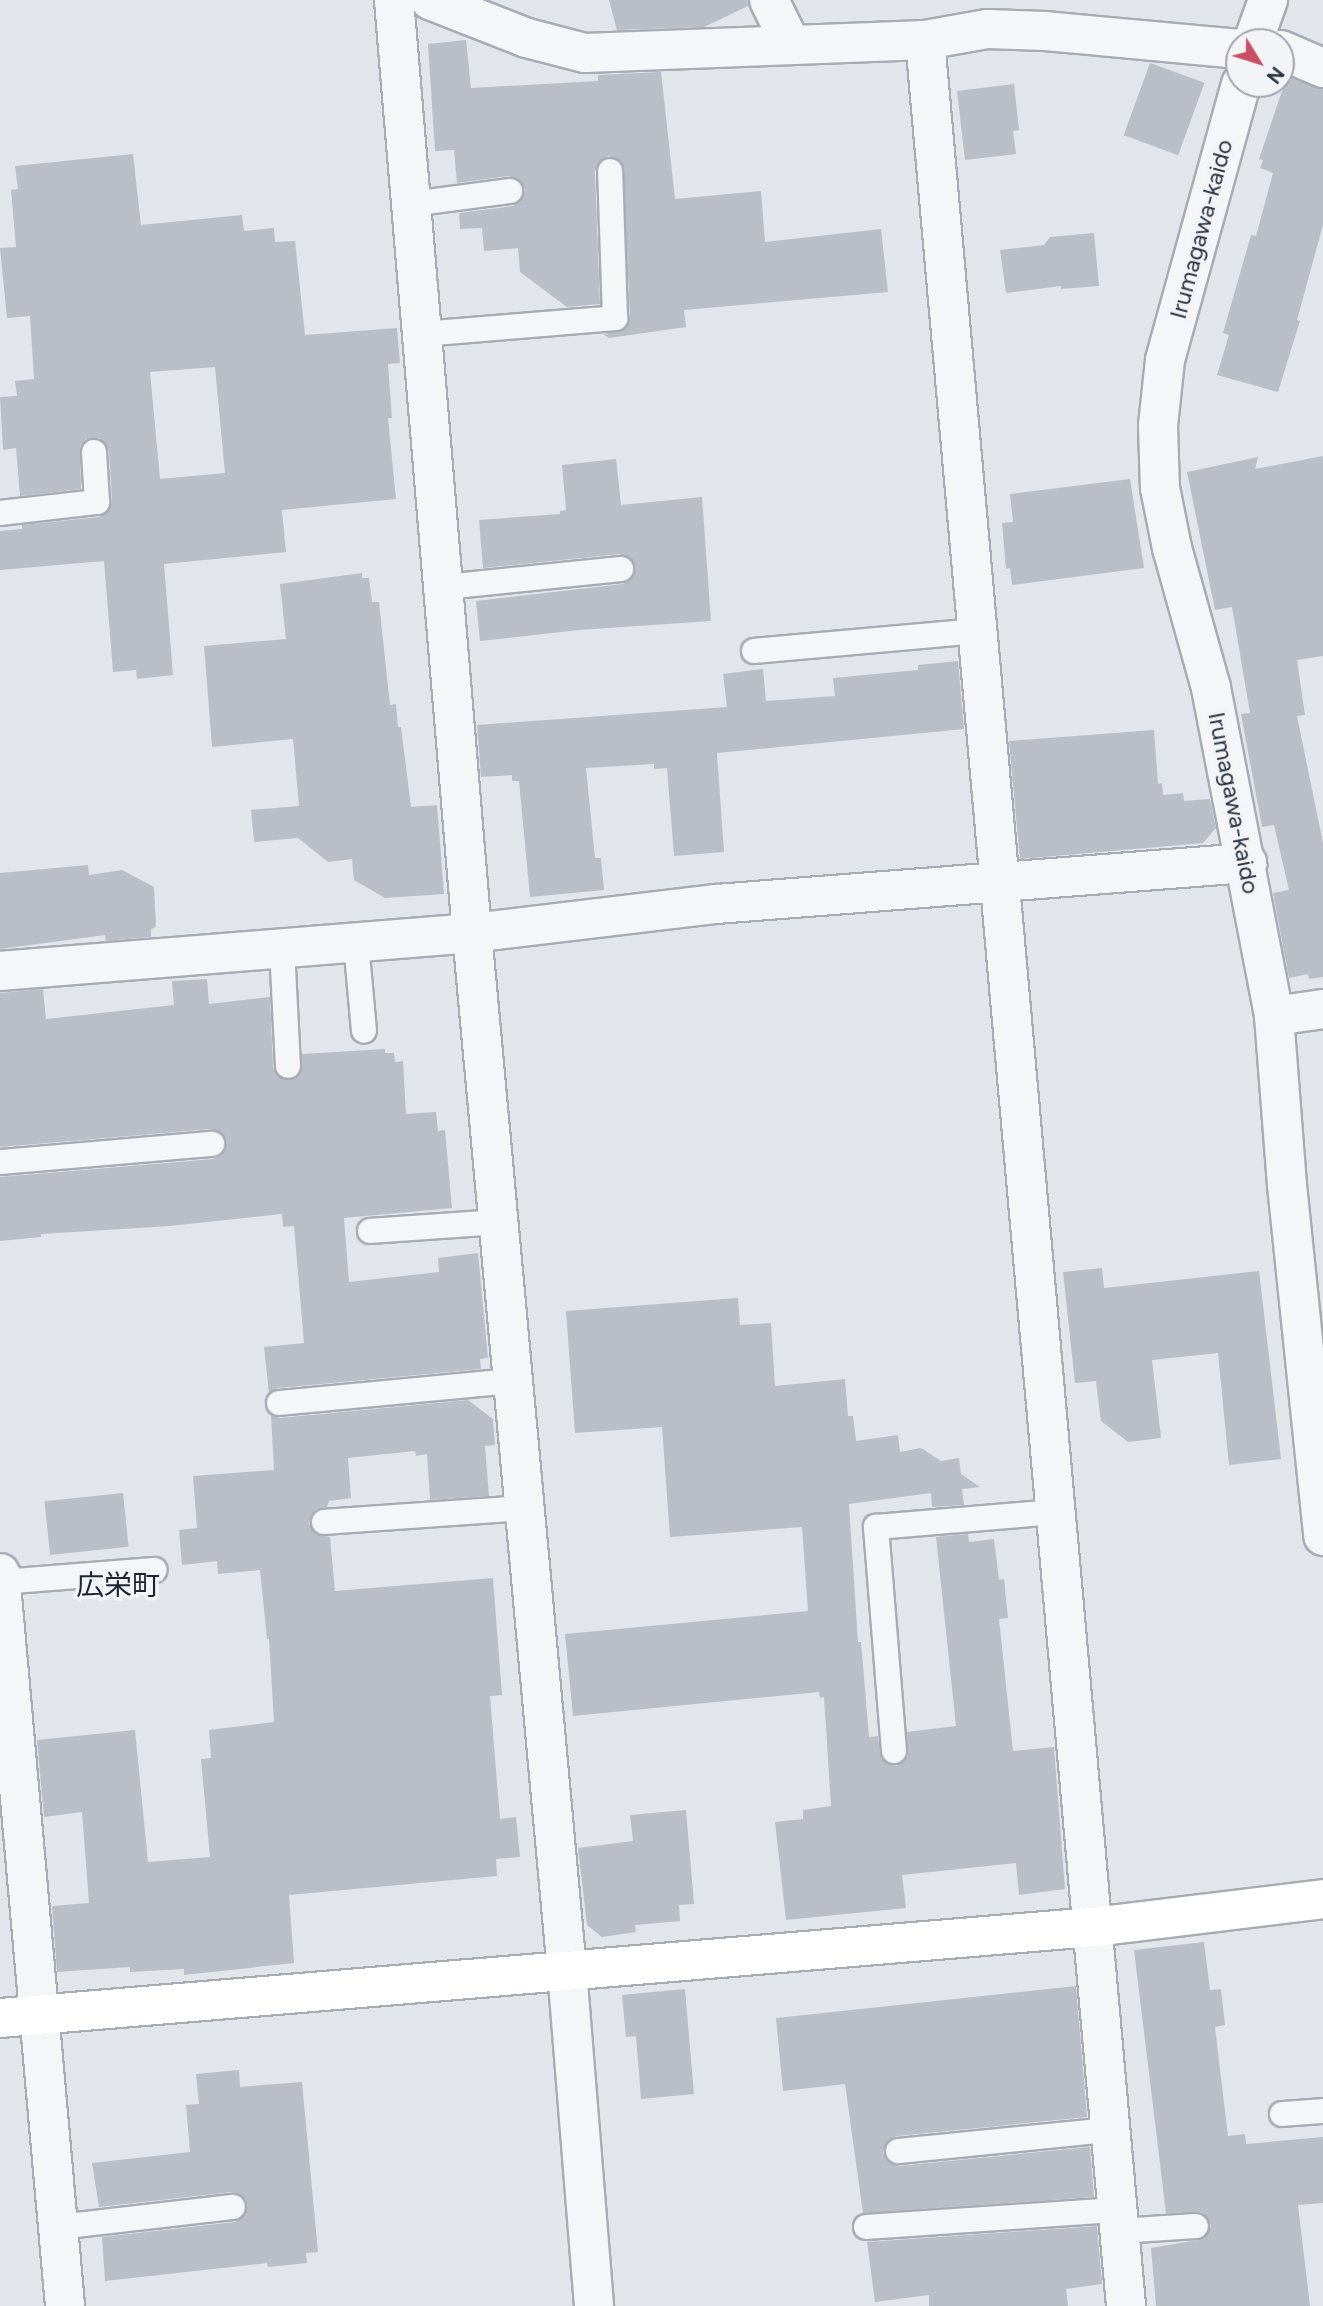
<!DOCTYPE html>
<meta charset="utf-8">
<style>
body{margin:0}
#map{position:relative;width:1323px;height:2306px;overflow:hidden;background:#e2e5ea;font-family:Figtree,"Noto Sans JP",sans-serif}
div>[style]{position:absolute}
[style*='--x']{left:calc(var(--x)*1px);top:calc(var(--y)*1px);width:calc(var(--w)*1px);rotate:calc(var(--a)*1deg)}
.building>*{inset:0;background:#babfc7;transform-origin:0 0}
.roads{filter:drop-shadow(2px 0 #a7acb4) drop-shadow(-2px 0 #a7acb4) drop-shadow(0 2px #a7acb4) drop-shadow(0 -2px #a7acb4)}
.lane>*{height:24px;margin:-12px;padding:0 12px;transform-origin:12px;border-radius:12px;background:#f5f6f8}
.street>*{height:38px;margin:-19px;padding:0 19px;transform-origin:19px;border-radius:19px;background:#f5f6f8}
.secondary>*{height:38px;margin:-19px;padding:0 19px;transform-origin:19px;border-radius:19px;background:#fff}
span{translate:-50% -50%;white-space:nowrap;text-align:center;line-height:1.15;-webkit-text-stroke:7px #f2f4f7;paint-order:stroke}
.street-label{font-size:24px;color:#2b3441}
.quarter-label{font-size:28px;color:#1d2532}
.north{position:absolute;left:1225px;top:28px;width:70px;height:70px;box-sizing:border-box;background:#f2f4f7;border:2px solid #a2a7ae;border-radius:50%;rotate:128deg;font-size:19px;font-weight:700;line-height:28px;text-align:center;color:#2b3441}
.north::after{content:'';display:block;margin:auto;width:24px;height:32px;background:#c94d63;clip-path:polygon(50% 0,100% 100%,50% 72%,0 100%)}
</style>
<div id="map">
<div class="building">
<i style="clip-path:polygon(609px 0,747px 0,748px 6px,704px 27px,617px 30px)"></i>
<i style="clip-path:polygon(466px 40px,471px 88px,598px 81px,598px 75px,661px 72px,675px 199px,761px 191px,765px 242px,881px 229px,888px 292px,684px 310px,686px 327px,609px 338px,603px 334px,623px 331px,630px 318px,623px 164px,609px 156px,602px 159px,595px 171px,600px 304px,567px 307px,520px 272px,518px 248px,484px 251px,482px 228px,460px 229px,459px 213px,513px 206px,520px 202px,525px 190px,521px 181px,509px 176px,457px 183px,454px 150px,435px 151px,428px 44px)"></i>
<i style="left:1150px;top:63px;width:58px;height:77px;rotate:20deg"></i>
<i style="clip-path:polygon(1287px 76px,1323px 89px,1323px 225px,1297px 320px,1300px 321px,1278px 392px,1217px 375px,1229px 335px,1223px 333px,1251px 235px,1256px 236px,1273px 173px,1260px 168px,1263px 160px,1259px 159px)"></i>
<i style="clip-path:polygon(1014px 84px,1019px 130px,1013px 131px,1016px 154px,965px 160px,957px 91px)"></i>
<i style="clip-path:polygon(evenodd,133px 154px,141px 225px,242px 215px,244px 231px,274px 228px,275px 242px,295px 241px,305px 335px,397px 328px,400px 363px,388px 364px,392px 418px,388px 418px,396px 499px,282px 510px,286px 552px,164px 564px,173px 675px,137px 679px,136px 670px,113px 672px,104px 561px,0 570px,0 531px,22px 529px,22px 525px,99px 517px,110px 509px,112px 501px,109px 451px,100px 438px,86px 439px,80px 446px,81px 489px,20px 496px,16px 448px,3px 450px,0 397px,17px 396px,15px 381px,34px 379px,30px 316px,7px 318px,0 248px,16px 247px,11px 190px,18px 189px,15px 166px,133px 154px,215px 367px,225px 473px,160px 479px,150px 372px,215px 367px)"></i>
<i style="clip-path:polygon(1094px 233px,1099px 286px,1061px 289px,1061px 286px,1006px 293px,1000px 250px,1044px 245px,1050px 237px)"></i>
<i style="clip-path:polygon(1323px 456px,1323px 656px,1297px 660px,1305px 715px,1297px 716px,1323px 843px,1323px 977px,1309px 979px,1308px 974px,1289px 978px,1273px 893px,1289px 890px,1274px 825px,1262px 827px,1241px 714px,1250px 713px,1232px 607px,1215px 610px,1187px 472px,1258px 457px,1255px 469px)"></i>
<i style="clip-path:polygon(616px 459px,621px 505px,702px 497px,711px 621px,579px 630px,480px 641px,476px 601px,623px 584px,634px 576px,633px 561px,620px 554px,483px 568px,479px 520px,560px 514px,560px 511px,566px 510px,562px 465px)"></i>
<i style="clip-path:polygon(1130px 479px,1144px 568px,1012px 585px,1010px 568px,1006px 569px,1002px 523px,1013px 522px,1010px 494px)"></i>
<i style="clip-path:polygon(362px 573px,362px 578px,369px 578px,372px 602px,379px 602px,390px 705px,396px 704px,398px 727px,401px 727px,411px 807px,437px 805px,444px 894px,385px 898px,354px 880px,352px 859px,328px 862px,298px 838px,254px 842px,251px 810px,299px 806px,293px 739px,212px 747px,204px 646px,286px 639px,280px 584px)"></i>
<i style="clip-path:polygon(958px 661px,964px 729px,717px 753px,724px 852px,674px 856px,667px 768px,654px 769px,654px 764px,586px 768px,595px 858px,601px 858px,604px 890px,530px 897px,519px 781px,512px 781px,512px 775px,481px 777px,477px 725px,727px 707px,723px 674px,763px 669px,766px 701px,835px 696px,833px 678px,918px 670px,918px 665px)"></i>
<i style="clip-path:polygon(1154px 730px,1158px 784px,1162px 783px,1163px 795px,1183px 793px,1184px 801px,1210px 799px,1216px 828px,1203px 843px,1020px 859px,1009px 741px)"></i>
<i style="clip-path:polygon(88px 865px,89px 875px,122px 870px,154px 887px,156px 927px,151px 929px,151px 937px,106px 941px,105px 935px,0 949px,0 873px)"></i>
<i style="clip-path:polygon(207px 979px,209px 1004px,270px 997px,273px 1067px,282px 1079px,295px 1079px,301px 1073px,302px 1054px,385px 1049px,385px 1053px,394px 1053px,395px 1062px,403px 1061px,406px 1114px,436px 1112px,438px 1131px,445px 1130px,452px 1208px,344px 1218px,349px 1282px,439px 1272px,438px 1258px,478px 1253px,488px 1358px,480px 1359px,481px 1369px,278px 1388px,269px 1393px,264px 1347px,304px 1343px,294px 1226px,283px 1227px,282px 1214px,170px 1226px,41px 1234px,41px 1237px,0 1241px,0 1177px,213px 1159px,221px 1156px,227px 1143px,224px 1135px,211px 1129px,0 1147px,0 993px,43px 989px,46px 1019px,174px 1005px,172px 981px)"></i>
<i style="clip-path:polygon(1102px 1268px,1104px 1288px,1259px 1271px,1281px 1459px,1229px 1465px,1218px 1353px,1152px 1360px,1161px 1438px,1128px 1442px,1101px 1421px,1096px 1381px,1075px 1383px,1063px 1272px)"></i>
<i style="clip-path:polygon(738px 1298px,740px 1325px,771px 1323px,775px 1386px,845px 1379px,848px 1416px,853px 1416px,856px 1441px,898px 1435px,900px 1452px,921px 1448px,941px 1461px,959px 1458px,961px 1474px,980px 1487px,962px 1489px,964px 1505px,932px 1507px,931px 1493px,849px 1504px,858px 1642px,861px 1642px,869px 1737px,878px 1736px,881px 1759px,896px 1766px,908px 1757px,907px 1732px,956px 1726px,936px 1537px,968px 1534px,969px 1542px,994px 1539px,999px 1580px,1004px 1579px,1008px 1618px,999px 1619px,1013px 1751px,1054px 1747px,1065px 1889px,1019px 1895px,1016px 1863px,902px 1875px,906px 1908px,786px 1920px,775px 1822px,803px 1819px,803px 1810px,831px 1806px,824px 1697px,820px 1698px,819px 1692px,573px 1716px,565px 1634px,808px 1611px,802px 1527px,670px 1537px,662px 1427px,575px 1433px,566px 1311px)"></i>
<i style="clip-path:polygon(468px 1400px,493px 1419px,495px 1445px,485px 1446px,489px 1496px,430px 1500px,427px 1454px,416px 1456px,415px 1451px,348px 1458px,351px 1498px,329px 1501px,327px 1507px,316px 1509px,311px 1515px,309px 1524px,317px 1535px,330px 1537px,335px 1591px,493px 1578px,502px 1695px,490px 1696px,500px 1819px,516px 1817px,520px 1857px,496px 1859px,497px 1876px,289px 1895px,294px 1963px,184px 1975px,184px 1969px,130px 1972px,130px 1967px,57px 1972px,52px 1906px,89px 1903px,82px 1812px,44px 1817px,37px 1740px,135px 1730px,148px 1862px,210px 1857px,201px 1759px,211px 1758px,209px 1730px,274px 1722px,269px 1639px,267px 1639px,260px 1570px,218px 1574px,217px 1561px,182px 1565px,179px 1530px,197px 1528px,193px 1476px,274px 1470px,271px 1415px,280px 1418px)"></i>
<i style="left:123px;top:1493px;width:54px;height:79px;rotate:84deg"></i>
<i style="clip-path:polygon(686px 1810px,694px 1904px,679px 1905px,680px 1921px,635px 1925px,636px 1932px,602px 1937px,587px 1925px,578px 1848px,633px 1841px,630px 1815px)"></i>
<i style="clip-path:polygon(1204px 1942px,1210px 1990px,1221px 1989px,1225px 2025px,1215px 2027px,1228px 2136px,1245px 2134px,1246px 2144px,1323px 2137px,1323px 2203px,1298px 2205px,1310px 2306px,1156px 2306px,1151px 2248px,1204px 2239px,1211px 2226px,1202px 2212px,1166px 2213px,1134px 1950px)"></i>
<i style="clip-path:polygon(1076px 1986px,1087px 2117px,897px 2136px,889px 2139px,883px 2152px,886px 2160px,899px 2166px,1090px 2147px,1094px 2197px,863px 2213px,845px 2084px,783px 2091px,776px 2018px)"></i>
<i style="clip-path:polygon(685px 1989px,694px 2094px,641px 2099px,636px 2036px,626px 2037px,622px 1995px)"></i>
<i style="clip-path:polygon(239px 2070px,240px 2087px,302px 2082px,318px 2252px,306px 2253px,307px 2263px,268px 2267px,267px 2263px,105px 2281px,102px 2237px,235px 2222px,246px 2214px,245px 2199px,232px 2192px,99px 2207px,92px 2163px,190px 2152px,186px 2105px,199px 2104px,196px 2074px)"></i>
<i style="clip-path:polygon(1097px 2226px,1102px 2284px,1066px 2289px,1068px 2306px,929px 2306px,929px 2295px,875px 2302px,867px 2242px)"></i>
</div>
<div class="roads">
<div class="lane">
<i style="--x:411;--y:204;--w:100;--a:-7.5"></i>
<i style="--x:422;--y:334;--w:194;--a:-4.7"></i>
<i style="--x:615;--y:318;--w:147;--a:-91.9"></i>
<i style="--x:0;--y:513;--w:98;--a:-6.5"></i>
<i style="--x:97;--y:502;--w:50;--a:-93.4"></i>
<i style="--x:444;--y:587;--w:178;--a:-5.8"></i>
<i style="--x:754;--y:651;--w:224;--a:-5.1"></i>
<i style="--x:356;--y:943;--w:88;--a:84.8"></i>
<i style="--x:282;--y:948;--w:118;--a:87.1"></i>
<i style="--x:0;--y:1162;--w:213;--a:-4.9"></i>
<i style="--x:370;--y:1231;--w:128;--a:-4"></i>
<i style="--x:279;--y:1403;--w:235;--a:-5.4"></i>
<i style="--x:324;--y:1522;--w:200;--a:-4"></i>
<i style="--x:1;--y:1582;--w:154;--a:-4.5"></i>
<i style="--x:894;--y:1751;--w:225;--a:-94.6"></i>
<i style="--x:876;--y:1527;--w:180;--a:-4.8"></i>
<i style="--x:1282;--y:2114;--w:41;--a:-4.2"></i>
<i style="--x:898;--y:2151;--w:213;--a:-5.7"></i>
<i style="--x:59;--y:2227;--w:175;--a:-6.6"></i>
<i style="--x:866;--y:2227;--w:252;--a:-3.9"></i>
<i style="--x:1119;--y:2231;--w:77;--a:-3.7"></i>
</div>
<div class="street">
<i style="--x:394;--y:0;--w:936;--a:85.22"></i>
<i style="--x:472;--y:933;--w:1041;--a:84.77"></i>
<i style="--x:567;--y:1970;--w:337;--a:85.4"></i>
<i style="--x:430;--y:0;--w:104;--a:21.4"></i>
<i style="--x:527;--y:38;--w:60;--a:14.5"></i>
<i style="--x:585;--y:53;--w:340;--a:-2.2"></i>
<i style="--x:925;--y:40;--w:63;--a:-10.1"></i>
<i style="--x:987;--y:29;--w:58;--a:2"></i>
<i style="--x:1045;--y:31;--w:195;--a:5.3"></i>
<i style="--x:769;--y:0;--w:50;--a:63.9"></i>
<i style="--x:925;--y:40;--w:2275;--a:84.93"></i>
<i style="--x:1253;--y:42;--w:45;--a:-70.3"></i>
<i style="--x:1281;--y:50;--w:46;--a:23.2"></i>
<i style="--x:1241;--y:84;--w:286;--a:105.4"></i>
<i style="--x:1165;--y:360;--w:66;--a:96.1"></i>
<i style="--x:1158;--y:426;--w:62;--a:88.2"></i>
<i style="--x:1160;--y:488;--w:61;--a:78.7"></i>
<i style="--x:1172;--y:548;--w:145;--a:74.4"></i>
<i style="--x:1211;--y:688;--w:334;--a:79.1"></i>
<i style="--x:1274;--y:1016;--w:169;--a:85.6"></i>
<i style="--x:1287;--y:1185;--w:353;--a:84.1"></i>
<i style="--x:0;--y:971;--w:474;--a:-4.6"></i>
<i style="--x:472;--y:933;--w:246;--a:-6.8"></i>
<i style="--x:716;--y:904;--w:533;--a:-4.42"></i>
<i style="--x:1274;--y:1016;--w:49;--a:-8.1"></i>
<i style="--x:0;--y:1573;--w:736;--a:84.93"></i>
</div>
<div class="secondary">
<i style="--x:0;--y:2018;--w:1097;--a:-4.76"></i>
<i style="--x:1093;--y:1927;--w:232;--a:-6.9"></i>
</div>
</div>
<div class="street-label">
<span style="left:1201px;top:229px;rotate:-75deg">Irumagawa-kaido</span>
<span style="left:1234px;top:803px;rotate:79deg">Irumagawa-kaido</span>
</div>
<div class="quarter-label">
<span style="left:118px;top:1585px">広栄町</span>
</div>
<div class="north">N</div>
</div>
